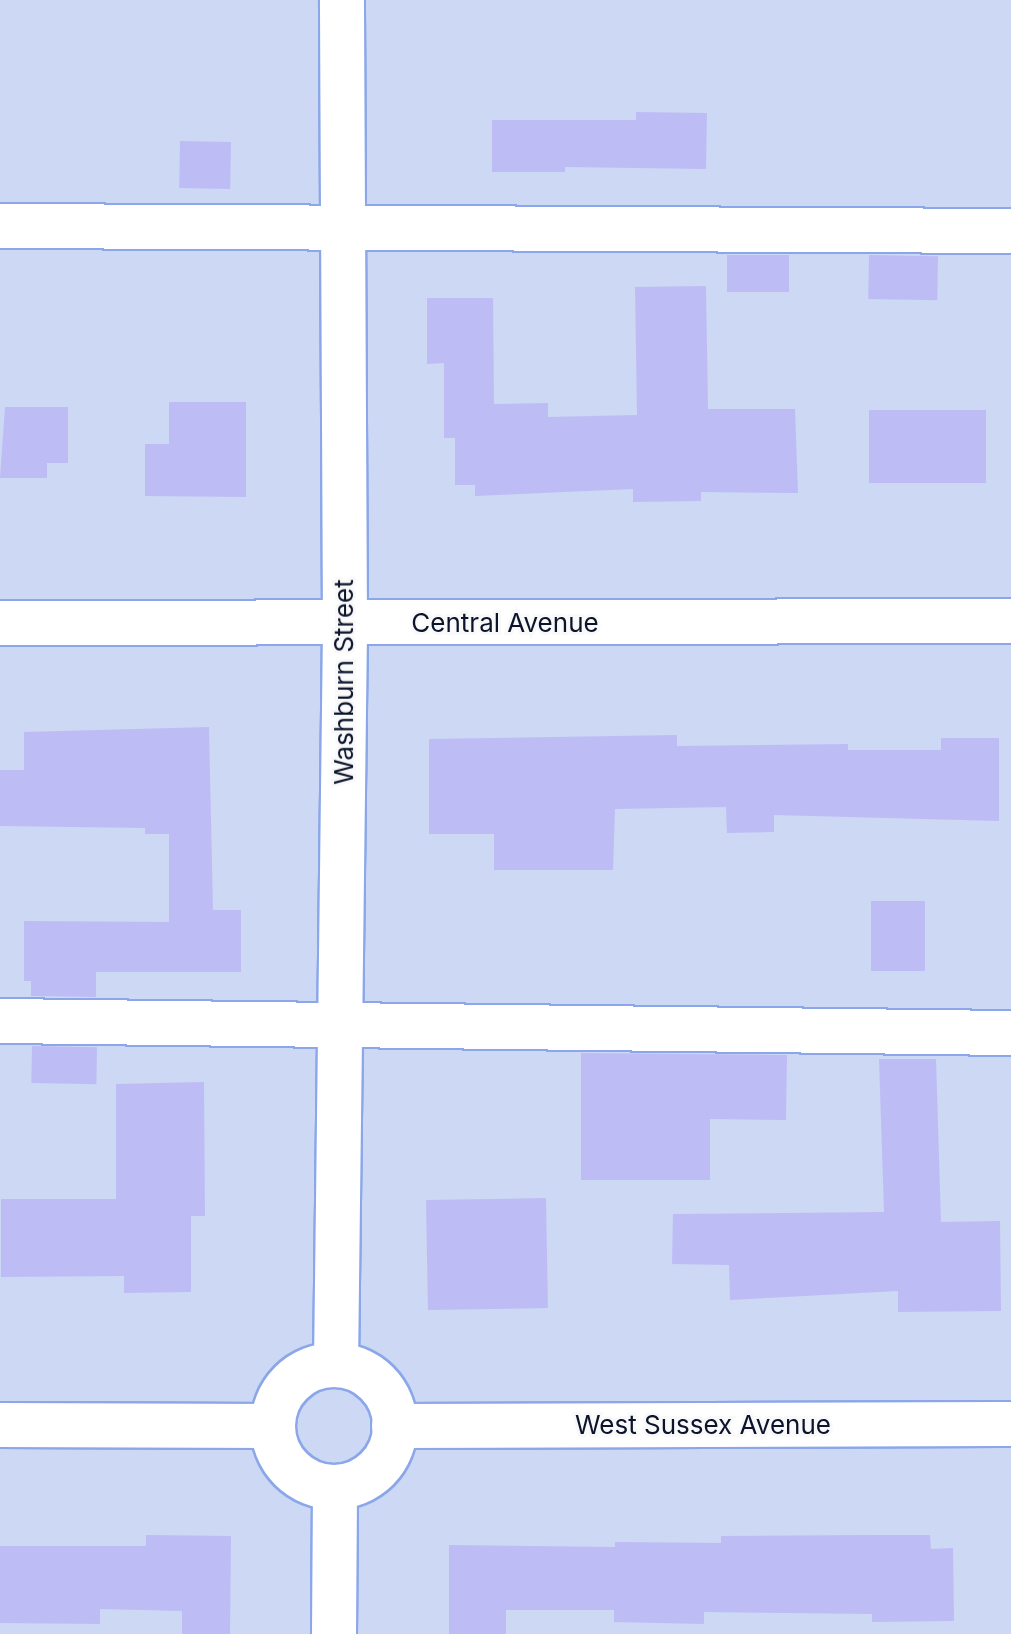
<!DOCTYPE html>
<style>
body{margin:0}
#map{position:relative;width:1011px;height:1634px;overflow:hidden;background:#ccd8f4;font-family:Inter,sans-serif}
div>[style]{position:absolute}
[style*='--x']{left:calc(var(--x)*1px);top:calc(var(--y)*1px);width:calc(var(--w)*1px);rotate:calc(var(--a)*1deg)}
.building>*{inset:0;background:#bebcf5;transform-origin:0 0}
.roads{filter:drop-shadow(2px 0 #8ba7e9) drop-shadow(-2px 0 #8ba7e9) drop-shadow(0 2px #8ba7e9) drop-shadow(0 -2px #8ba7e9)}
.minor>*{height:44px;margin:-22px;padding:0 22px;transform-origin:22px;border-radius:22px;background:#fff}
.minor>.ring{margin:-22px;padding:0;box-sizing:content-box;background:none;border:44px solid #fff;border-radius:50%}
span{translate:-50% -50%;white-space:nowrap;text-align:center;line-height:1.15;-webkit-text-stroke:6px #f9f9f9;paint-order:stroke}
.street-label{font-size:26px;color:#0b142c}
</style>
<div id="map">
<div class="building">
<i style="clip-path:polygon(636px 112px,707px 113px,706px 169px,565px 167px,565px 172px,492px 172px,492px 120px,636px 120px)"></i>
<i style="left:180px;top:141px;width:51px;height:47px;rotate:1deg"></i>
<i style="left:727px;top:255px;width:62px;height:37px"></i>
<i style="left:869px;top:255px;width:69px;height:44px;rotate:1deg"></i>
<i style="clip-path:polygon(706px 286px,708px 409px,795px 409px,798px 493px,701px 492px,701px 501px,633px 502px,633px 489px,475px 496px,475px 485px,455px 485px,455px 438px,444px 438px,444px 363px,427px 364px,427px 298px,493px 298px,494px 404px,548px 403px,548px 417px,637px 415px,635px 287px)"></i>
<i style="clip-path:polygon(169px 402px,246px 402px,246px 497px,145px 496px,145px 444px,169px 444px)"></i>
<i style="clip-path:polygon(5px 407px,68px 407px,68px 463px,47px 463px,47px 478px,0 478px)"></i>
<i style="left:986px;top:410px;width:73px;height:117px;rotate:90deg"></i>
<i style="clip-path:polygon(209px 727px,213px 910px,241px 910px,241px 972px,96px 972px,96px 997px,31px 996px,31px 981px,24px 981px,24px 921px,169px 922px,169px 834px,145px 834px,145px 828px,0 826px,0 770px,24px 770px,24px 732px)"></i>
<i style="clip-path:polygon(677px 735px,677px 746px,848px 744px,848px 750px,941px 750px,941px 738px,999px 738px,999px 821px,774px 815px,774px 832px,727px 833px,726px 807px,615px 809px,613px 870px,494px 870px,494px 834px,429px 834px,429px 739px)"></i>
<i style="left:925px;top:901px;width:70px;height:54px;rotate:90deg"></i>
<i style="left:32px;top:1046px;width:65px;height:37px;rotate:1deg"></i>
<i style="clip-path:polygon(581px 1053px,787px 1055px,786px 1120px,710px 1119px,710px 1180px,581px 1180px)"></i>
<i style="clip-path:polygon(879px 1059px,936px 1059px,941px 1222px,1000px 1221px,1001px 1311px,898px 1312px,898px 1291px,730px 1300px,729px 1265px,672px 1264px,673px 1214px,884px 1212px)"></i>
<i style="clip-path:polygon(204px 1082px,205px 1216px,191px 1216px,191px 1292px,124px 1293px,124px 1276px,1px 1277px,1px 1199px,116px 1199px,116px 1084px)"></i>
<i style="left:546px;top:1198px;width:110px;height:120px;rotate:89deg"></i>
<i style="clip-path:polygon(146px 1535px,231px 1536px,230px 1634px,182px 1634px,182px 1611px,100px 1609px,100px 1624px,0 1623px,0 1546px,146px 1546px)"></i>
<i style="clip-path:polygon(871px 1535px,930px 1535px,931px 1549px,953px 1548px,954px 1621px,872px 1622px,872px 1614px,704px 1612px,704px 1624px,614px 1622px,614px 1610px,506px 1610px,506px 1634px,449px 1634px,449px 1545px,615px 1547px,615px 1542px,721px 1543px,721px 1536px)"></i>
</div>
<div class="roads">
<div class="minor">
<i style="--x:0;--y:226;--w:1011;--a:0.28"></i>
<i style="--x:0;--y:623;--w:1011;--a:-0.11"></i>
<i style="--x:0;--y:1021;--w:1011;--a:0.68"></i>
<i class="ring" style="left:273px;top:1365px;width:78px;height:78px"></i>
<i style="--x:336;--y:1365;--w:741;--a:-89.3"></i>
<i style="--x:345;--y:624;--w:624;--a:-90.28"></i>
<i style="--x:0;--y:1425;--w:273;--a:0.2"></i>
<i style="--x:394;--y:1426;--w:617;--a:-0.19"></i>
<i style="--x:334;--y:1634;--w:147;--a:-89.6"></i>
</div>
</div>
<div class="street-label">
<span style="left:505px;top:623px">Central Avenue</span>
<span style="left:344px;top:682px;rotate:-90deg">Washburn Street</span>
<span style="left:703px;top:1425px">West Sussex Avenue</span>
</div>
</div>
